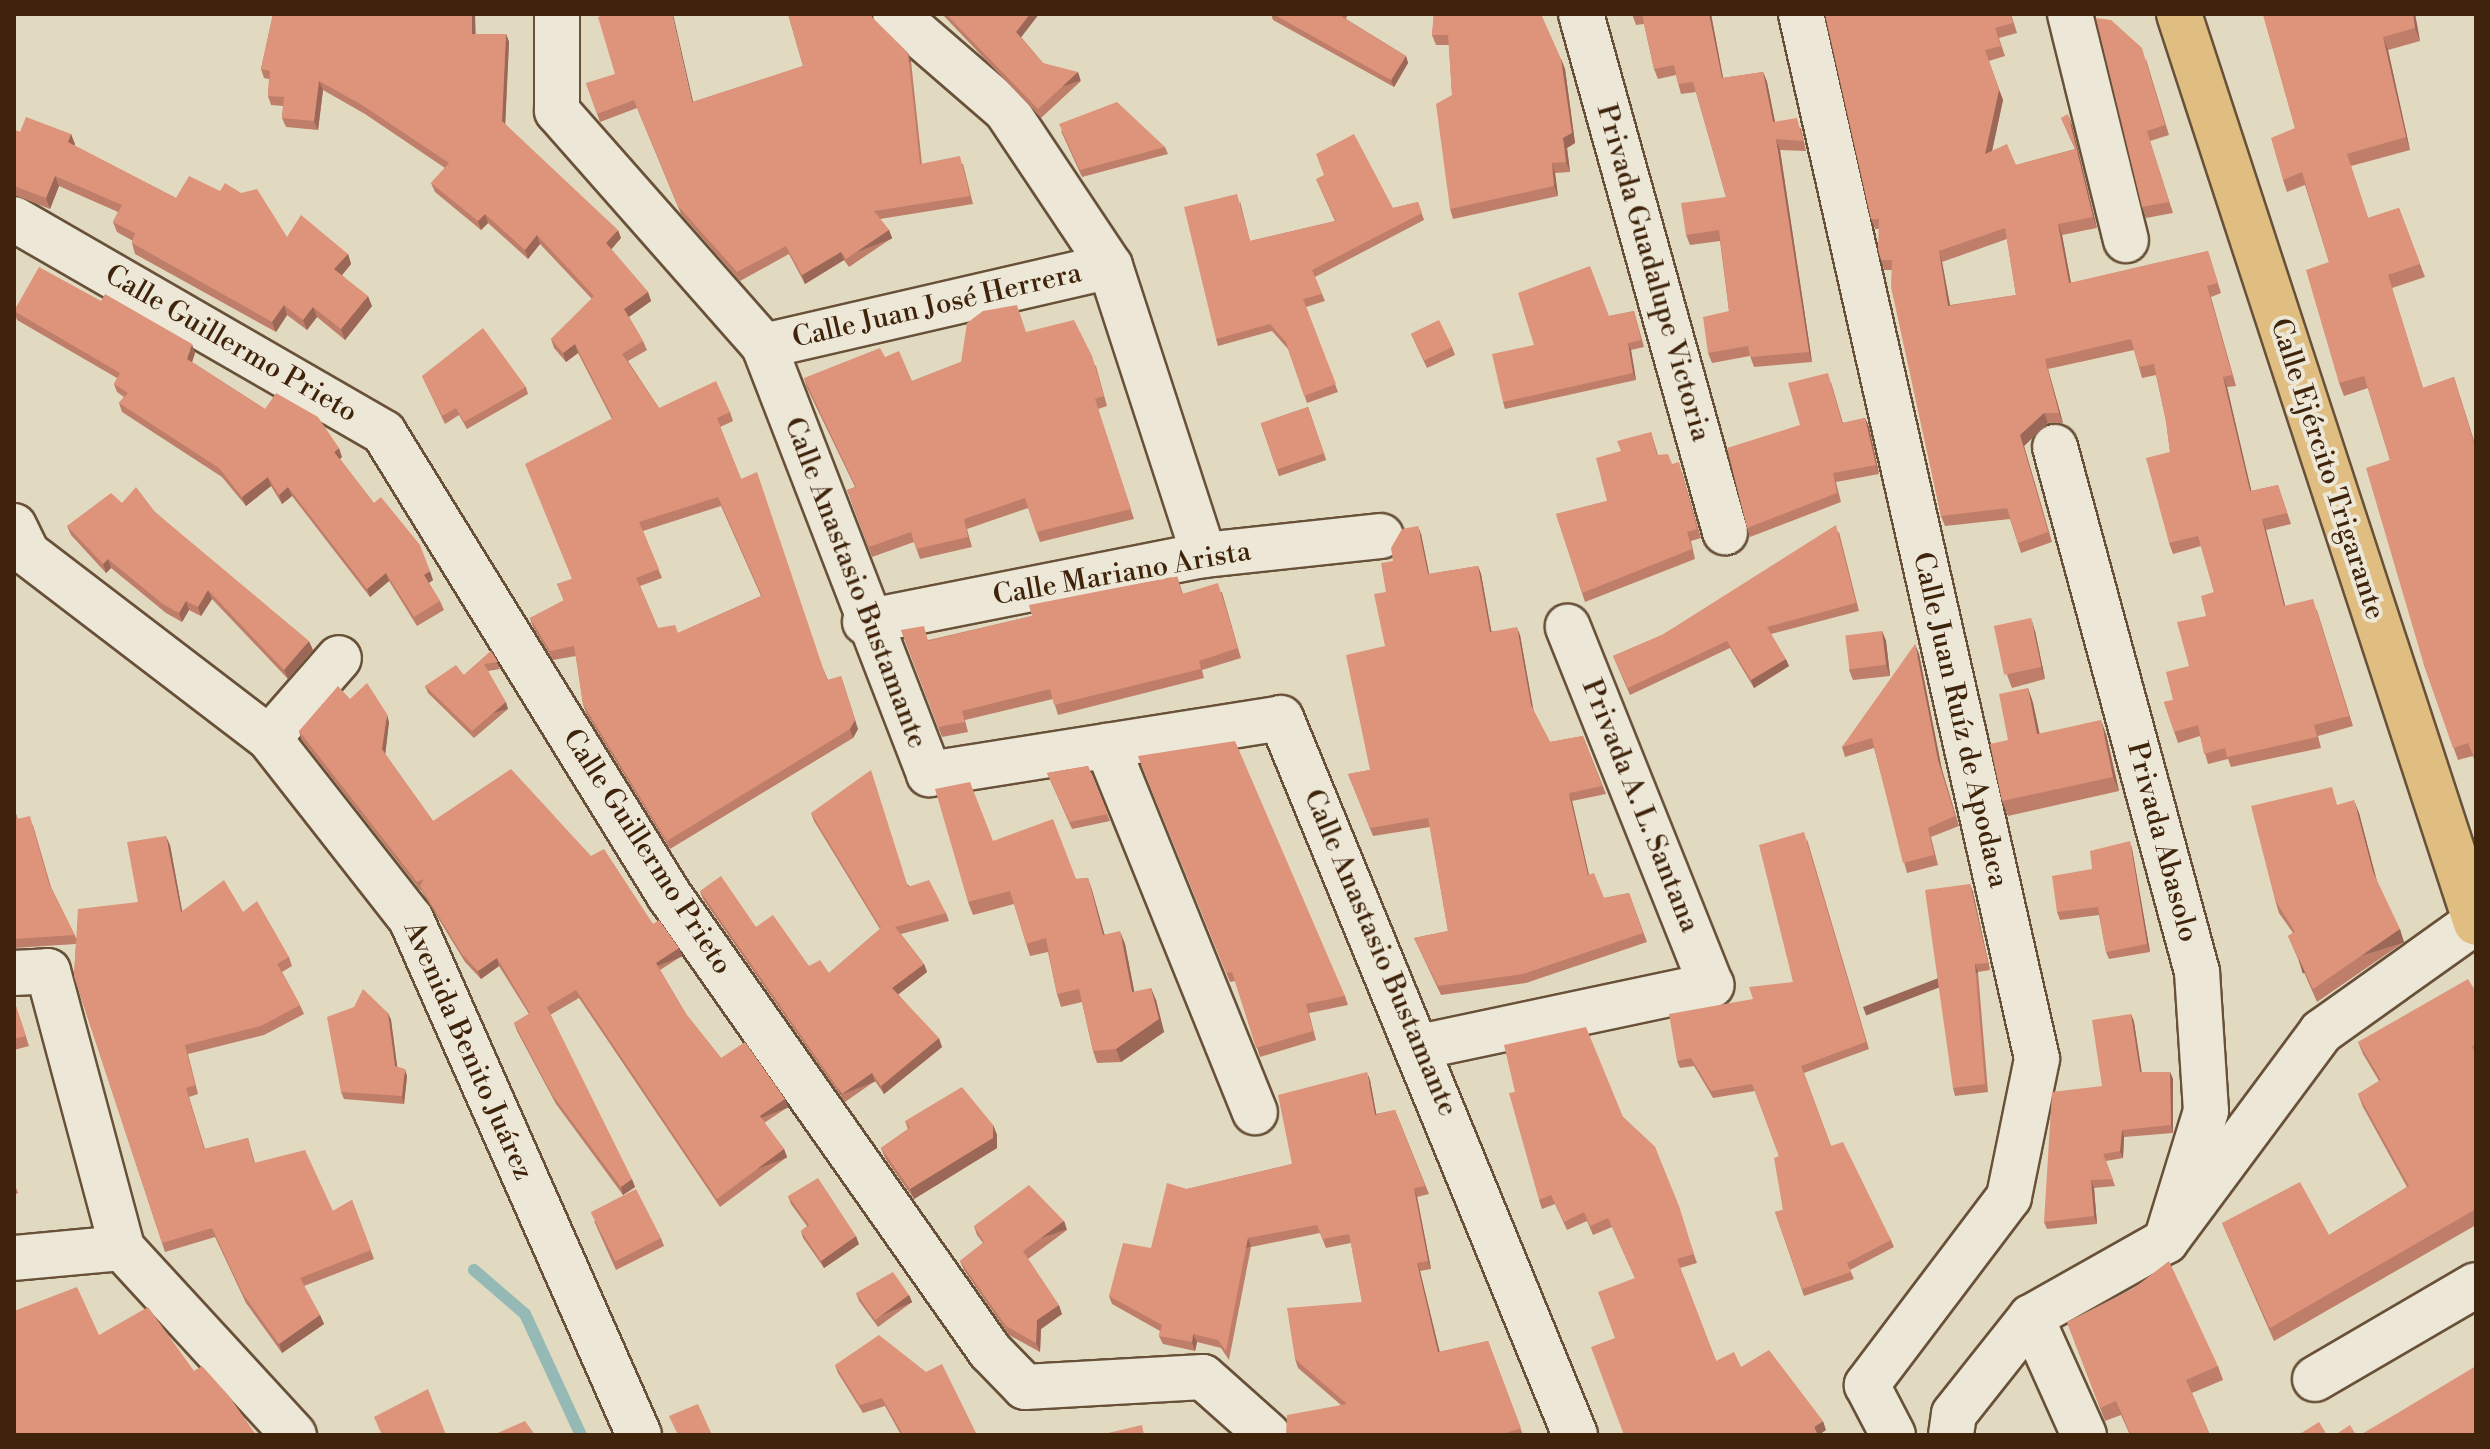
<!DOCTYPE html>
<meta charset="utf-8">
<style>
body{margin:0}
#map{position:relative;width:2490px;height:1449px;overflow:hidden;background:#e1dac0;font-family:"Libre Bodoni",serif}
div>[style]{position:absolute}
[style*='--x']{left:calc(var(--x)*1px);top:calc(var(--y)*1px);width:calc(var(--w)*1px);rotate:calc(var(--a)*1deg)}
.stream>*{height:12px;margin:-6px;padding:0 6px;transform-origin:6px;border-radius:6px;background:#95bab6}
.roads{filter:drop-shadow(2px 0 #685138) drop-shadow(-2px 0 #685138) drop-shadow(0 2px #685138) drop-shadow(0 -2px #685138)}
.minor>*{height:44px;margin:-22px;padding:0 22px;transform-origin:22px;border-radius:22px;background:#ece7d6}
.major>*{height:44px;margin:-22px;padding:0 22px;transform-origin:22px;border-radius:22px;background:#e0bd80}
.wall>*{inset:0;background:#bf7e6a;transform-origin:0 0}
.shaded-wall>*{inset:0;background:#9b6756;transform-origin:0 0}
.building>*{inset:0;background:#de937b;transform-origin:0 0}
span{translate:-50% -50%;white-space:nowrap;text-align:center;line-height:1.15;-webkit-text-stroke:8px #ece7d6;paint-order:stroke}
.street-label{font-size:28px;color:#3f230b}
.frame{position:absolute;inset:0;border:16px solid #3f230b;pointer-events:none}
</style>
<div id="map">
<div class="stream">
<i style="--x:474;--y:1270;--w:67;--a:40.8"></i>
<i style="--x:525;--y:1314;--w:133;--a:65.2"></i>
</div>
<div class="roads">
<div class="minor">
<i style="--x:557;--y:14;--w:97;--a:90"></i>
<i style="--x:557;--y:111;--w:313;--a:48.6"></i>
<i style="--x:764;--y:346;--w:459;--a:68.9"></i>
<i style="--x:929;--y:774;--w:356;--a:-9"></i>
<i style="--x:1281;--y:718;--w:775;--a:67.7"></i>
<i style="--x:895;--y:14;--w:147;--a:40.9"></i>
<i style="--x:1006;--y:110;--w:187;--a:56.3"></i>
<i style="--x:1110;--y:266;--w:304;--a:72"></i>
<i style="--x:1581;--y:14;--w:538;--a:74.46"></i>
<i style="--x:1801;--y:14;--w:1071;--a:77.27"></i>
<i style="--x:2037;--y:1059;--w:141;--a:101.5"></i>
<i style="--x:2009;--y:1197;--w:236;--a:127.1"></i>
<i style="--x:1867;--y:1385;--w:56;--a:62.5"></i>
<i style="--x:2070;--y:14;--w:233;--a:76.1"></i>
<i style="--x:14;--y:219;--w:427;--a:30"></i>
<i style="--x:384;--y:433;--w:543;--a:58.33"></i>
<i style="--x:669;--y:895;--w:558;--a:54.86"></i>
<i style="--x:990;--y:1351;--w:50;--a:45.8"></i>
<i style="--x:1025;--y:1387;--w:178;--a:-3.2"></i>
<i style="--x:1203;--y:1377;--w:87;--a:41.7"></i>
<i style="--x:764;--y:346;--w:355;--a:-13"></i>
<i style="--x:2055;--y:447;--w:544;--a:74.86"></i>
<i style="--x:2197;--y:972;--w:139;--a:86.3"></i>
<i style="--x:2206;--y:1111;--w:136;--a:107.1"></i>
<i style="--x:14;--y:526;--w:30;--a:64"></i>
<i style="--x:27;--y:553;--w:305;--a:37.4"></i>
<i style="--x:269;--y:738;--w:230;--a:51.9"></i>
<i style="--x:411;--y:919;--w:564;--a:66.16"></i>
<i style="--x:865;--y:622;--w:346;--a:-11.2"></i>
<i style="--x:1204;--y:555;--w:178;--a:-6.1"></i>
<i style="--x:269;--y:738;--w:106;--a:-48.8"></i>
<i style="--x:1107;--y:746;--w:395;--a:68"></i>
<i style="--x:14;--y:973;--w:34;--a:-3"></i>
<i style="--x:48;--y:971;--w:287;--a:75"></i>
<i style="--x:122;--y:1248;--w:254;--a:47.4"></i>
<i style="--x:1420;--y:1047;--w:298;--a:-12"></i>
<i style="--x:1711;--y:985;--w:386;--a:-111.8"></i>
<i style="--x:14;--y:1258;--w:108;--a:-5.3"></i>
<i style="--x:2031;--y:1317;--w:129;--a:65.8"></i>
<i style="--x:2315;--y:1379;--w:186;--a:-30.3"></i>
<i style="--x:1951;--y:1435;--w:21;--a:-82"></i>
<i style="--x:1954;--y:1414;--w:124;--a:-51.6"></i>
<i style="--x:2031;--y:1317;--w:155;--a:-29.4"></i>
<i style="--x:2166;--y:1241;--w:260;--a:-53.4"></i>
<i style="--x:2321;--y:1032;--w:189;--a:-35.5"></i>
</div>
<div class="major">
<i style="--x:2179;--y:14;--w:956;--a:71.91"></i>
</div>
</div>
<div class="wall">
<i style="clip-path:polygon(evenodd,270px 14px,475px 14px,475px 34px,506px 34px,509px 42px,505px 124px,621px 238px,611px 249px,648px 292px,651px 301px,629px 317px,643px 341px,647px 350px,628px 361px,659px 408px,730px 412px,733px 421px,720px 427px,741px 479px,828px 680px,858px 729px,853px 738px,670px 849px,586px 713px,583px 704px,576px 656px,553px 660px,533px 627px,530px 618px,564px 601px,557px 584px,572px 579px,612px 419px,578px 353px,566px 362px,554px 348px,551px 339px,592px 299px,540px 244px,528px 259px,488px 223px,481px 230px,435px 192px,431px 183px,445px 168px,365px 114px,323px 90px,318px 130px,286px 127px,282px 118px,283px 106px,271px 105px,268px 96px,269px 79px,264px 78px,261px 69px,273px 14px,270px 14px,721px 506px,761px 596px,678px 633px,658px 628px,640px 586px,662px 578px,643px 531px,721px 506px)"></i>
<i style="clip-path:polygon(788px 14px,873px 14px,872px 18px,908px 53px,911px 61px,922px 164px,963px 164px,973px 204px,880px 219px,889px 230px,892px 238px,849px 267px,844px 260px,805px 284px,789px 254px,740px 281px,681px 214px,637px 108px,600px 122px,586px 83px,693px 102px,803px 66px)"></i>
<i style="clip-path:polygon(942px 14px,1039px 14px,1021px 37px,1043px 63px,1081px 81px,1041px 118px)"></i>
<i style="clip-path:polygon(1271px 14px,1348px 14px,1346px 19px,1406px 56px,1408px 63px,1394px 87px,1273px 20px)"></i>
<i style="clip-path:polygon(1434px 14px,1561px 59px,1565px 69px,1575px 143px,1567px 148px,1570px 172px,1555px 173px,1558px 196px,1453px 219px,1450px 209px,1452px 95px,1449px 45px,1436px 45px,1432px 35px)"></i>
<i style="clip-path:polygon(1632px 14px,1711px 14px,1723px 78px,1763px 72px,1767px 82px,1775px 122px,1801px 128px,1806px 151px,1780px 150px,1812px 362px,1754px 367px,1750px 356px,1712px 363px,1708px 353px,1729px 311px,1720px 241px,1690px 245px,1686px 235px,1726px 197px,1696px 92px,1681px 94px,1676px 75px,1658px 79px,1654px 69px,1644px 24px,1636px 25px)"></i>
<i style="clip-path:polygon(evenodd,1825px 14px,2011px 14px,2017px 33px,1999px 38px,2005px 56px,1989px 61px,2003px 100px,1992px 151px,2016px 165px,2075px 149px,2061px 118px,2072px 125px,2097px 228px,2062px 235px,2071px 283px,2208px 251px,2221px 293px,2211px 297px,2236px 386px,2227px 387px,2251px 491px,2278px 485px,2291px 524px,2266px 530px,2285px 606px,2317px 610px,2353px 726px,2318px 736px,2321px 748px,2231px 767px,2228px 759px,2208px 764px,2200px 736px,2178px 743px,2164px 702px,2173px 700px,2189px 666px,2214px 592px,2201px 546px,2173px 554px,2169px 543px,2170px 452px,2166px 421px,2156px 375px,2142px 378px,2134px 350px,2048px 369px,2063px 423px,2048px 423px,2024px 446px,2052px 542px,2021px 553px,2010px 519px,1945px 526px,1941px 516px,1892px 270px,1884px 270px,1881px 260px,1879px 229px,1875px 229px,1871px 219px,1825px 14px,2007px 239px,2016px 295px,1950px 305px,1942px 262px,2007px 239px)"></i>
<i style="clip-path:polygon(2263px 14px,2415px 14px,2420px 41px,2388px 50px,2410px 150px,2351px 166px,2368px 218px,2399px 208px,2425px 277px,2392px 288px,2423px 388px,2454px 377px,2476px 447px,2476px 764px,2473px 756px,2458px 760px,2424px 665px,2390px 460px,2368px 388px,2344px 396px,2339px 383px,2329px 262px,2305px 185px,2287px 192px,2283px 180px,2295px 128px)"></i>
<i style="clip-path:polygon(2146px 59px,2169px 135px,2150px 141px,2173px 213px,2146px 218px,2142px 207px)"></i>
<i style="clip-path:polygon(14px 130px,20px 132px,71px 134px,75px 146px,176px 198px,287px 237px,348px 254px,351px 264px,342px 275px,372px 306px,345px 340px,317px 317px,307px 330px,287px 315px,276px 332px,135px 254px,132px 243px,133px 241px,117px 232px,113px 222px,118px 212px,59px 186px,50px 209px,14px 195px)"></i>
<i style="clip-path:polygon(1061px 131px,1165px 147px,1168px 154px,1082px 177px)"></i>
<i style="clip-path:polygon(1316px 179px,1393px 208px,1418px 202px,1424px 220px,1315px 277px,1325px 301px,1306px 307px,1338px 392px,1307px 403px,1288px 349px,1272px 331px,1218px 346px,1216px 339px,1240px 201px,1250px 241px,1335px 221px)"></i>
<i style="clip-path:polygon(14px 311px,195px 353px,192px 362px,265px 409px,342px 457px,340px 459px,433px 580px,429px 583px,440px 601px,444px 610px,417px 626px,389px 581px,370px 597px,292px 496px,282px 504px,271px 486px,246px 506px,222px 477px,122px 412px,119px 403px,124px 397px,117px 392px,114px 384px,117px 378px,17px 320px)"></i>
<i style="clip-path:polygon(1634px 311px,1644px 347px,1631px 350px,1636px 380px,1505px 409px,1503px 402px,1534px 345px,1609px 316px)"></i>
<i style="clip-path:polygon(1026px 332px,1096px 366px,1107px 406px,1098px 409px,1134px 519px,1040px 542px,1028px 508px,967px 529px,972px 547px,920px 559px,914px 542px,872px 557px,847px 490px,855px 487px,807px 388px,804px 378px,912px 381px,961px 362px)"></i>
<i style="clip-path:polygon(1411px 334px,1452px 347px,1455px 355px,1427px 368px)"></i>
<i style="clip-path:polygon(422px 376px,526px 387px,528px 394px,467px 429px,459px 415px,445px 424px)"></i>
<i style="clip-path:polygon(1831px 382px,1843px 423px,1865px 418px,1869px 427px,1879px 474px,1836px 482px,1841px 502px,1750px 537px,1747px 528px,1800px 425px)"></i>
<i style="left:1308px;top:407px;width:56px;height:50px;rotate:71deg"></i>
<i style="clip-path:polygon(1651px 432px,1658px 455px,1682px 472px,1701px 538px,1691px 541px,1695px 559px,1585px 602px,1556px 514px,1607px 501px)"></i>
<i style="clip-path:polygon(122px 503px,155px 512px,313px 650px,288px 679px,212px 599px,201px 616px,189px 610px,182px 622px,166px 613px,111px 568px,106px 573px,71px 535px,67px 526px)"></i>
<i style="clip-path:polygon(1839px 532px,1859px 611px,1771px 634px,1789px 666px,1754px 688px,1730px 648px,1630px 695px,1613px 656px,1662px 635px)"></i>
<i style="clip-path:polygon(1421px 534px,1429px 574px,1478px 566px,1481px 574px,1491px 631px,1520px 635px,1533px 710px,1550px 742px,1583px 736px,1606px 794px,1572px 801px,1589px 875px,1604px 898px,1629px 893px,1647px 942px,1526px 983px,1441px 995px,1414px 938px,1448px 931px,1430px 827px,1373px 836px,1348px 774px,1370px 770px,1385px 646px,1393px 561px)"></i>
<i style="clip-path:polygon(1177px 576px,1183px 594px,1222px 592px,1241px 658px,1202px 670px,1204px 678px,1058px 715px,1053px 699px,965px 720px,968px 732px,942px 737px,901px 630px,929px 640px,1032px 616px)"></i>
<i style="clip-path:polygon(1882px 631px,1886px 641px,1890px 676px,1853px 680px,1849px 670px)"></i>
<i style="clip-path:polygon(2035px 631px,2045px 679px,2012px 688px,2007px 675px)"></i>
<i style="clip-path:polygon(491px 651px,500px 669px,488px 671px,508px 709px,474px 738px,428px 693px,425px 686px,464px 675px)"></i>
<i style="clip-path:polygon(1919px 654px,1942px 770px,1959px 826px,1931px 837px,1938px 865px,1907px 873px,1874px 748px,1845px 757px,1842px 747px)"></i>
<i style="clip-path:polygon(2028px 688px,2033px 703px,2039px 734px,2106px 734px,2119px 791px,2008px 816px,2002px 801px,2008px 740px)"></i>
<i style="clip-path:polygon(350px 699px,389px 722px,385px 754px,433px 821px,653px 924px,679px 948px,682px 956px,660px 970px,686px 1014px,721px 1058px,785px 1099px,788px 1107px,764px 1123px,784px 1149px,787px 1157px,720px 1207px,579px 998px,550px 1015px,635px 1187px,623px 1195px,556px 1104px,517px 1031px,514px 1023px,529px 1014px,499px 966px,481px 979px,465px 962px,421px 890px,420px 890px,301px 739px,299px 731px)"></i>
<i style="clip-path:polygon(1138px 756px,1345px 996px,1348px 1005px,1309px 1013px,1316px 1040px,1260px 1057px,1235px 981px,1230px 982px)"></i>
<i style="clip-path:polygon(1088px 766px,1110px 821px,1072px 829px,1047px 773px)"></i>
<i style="clip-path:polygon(2338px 805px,2359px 813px,2376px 879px,2404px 942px,2317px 1002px,2288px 936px,2293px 933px,2279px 913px,2275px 900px)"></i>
<i style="clip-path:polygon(14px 808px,18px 819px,33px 825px,51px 887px,76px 938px,138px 902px,170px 845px,182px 911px,243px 912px,289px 957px,292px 966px,282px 972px,300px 1005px,304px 1014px,264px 1035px,188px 1054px,198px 1094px,189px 1097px,205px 1149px,248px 1138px,255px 1163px,333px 1211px,352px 1200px,374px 1259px,304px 1286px,320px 1315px,324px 1324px,282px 1353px,246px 1303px,215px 1237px,165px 1252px,74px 976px,76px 944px,14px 948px)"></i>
<i style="clip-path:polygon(811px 813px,946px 913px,949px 921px,901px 934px,924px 964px,927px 972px,898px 994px,942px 1047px,884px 1094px,875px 1081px,845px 1102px,703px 899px,700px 891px,756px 927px,809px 966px,829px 973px,880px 929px,814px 821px)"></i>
<i style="clip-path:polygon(1807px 839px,1869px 1049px,1804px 1073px,1831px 1146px,1891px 1240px,1894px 1247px,1850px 1270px,1854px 1279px,1804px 1296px,1775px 1212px,1783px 1210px,1779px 1156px,1755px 1091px,1713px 1098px,1694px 1066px,1680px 1068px,1677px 1061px,1753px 999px,1793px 982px)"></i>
<i style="clip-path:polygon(993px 841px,1076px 879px,1088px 878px,1104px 934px,1125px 944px,1134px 992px,1156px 1000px,1164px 1032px,1121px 1062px,1097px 1063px,1093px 1051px,1082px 1002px,1061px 1007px,1057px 994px,1048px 952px,1030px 956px,1014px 904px,973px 915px,968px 902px)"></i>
<i style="clip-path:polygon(2132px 849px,2150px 952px,2109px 959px,2106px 952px,2099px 915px,2060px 920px,2057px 912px,2092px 869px)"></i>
<i style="clip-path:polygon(1970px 884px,1990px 970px,1978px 972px,1988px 1092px,1955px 1096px,1953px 1088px)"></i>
<i style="clip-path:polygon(2476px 992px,2476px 1225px,2274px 1341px,2222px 1223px,2329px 1235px,2407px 1187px,2363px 1107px,2358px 1094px,2379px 1081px,2363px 1054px,2358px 1042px)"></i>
<i style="clip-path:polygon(14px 1000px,29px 1046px,14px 1050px)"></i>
<i style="clip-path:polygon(354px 1007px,388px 1013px,391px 1020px,397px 1066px,407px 1076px,404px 1104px,344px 1099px,341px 1092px)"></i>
<i style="clip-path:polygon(2131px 1014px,2134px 1022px,2141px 1072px,2170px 1072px,2173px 1079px,2173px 1133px,2124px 1137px,2123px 1158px,2106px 1161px,2115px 1186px,2094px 1188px,2097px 1224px,2047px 1229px,2044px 1222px,2102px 1086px)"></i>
<i style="clip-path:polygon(1370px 1080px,1376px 1114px,1395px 1110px,1429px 1194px,1417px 1197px,1431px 1269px,1420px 1271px,1439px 1352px,1488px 1341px,1523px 1435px,1286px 1435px,1341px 1405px,1298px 1368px,1295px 1359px,1362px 1302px,1351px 1243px,1326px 1248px,1320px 1233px,1251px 1247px,1229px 1360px,1221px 1348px,1197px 1342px,1195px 1351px,1163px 1344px,1159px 1336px,1160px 1331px,1112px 1304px,1109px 1296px,1151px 1248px,1187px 1189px,1292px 1164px)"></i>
<i style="clip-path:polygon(1623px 1117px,1655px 1147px,1697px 1263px,1680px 1268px,1716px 1361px,1741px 1367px,1826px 1430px,1615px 1338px,1635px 1278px,1612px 1227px,1593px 1235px,1587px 1221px,1567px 1230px,1555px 1204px,1542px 1209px,1539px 1200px)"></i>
<i style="clip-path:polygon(905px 1121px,993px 1125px,997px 1135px,997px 1148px,914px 1199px,885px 1158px,881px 1148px,908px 1129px)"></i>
<i style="clip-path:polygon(14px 1183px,18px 1193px,14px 1195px)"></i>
<i style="clip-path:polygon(788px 1196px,859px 1244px,824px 1268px,803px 1238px,801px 1231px,807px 1226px,791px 1204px)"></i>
<i style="clip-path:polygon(594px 1221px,661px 1238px,664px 1246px,616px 1270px)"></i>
<i style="clip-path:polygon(1064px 1221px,1067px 1230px,1028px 1259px,1062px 1314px,1041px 1329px,1040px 1352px,1009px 1335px,964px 1270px,960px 1261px,983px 1243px,977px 1235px,974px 1226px)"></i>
<i style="clip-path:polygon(856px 1293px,909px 1295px,912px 1302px,878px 1327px,859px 1301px)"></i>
<i style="clip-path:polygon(2067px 1322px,2218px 1366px,2223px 1380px,2192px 1393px,2210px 1435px,2130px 1435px,2121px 1415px,2105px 1421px)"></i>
<i style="clip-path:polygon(835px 1365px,977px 1435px,901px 1435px,885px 1406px,863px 1413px,838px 1373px)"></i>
</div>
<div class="shaded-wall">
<i style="clip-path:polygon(472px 14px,475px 14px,476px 43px,472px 34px)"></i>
<i style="clip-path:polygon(672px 14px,673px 14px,695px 110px,692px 102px)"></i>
<i style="clip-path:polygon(1030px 14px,1039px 14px,1019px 40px,1016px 32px)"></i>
<i style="clip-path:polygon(1709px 14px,1711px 14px,1725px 88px,1722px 78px)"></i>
<i style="clip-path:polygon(2413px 14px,2415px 14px,2420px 41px,2415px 28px)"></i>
<i style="clip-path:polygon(506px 34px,509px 42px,505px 130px,502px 121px)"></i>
<i style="clip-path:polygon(2383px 37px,2388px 50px,2410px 150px,2406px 137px)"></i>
<i style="left:908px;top:53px;width:9px;height:112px;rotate:69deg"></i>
<i style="clip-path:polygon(1406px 56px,1408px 63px,1394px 87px,1391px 80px)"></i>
<i style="clip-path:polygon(1561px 59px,1565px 69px,1575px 143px,1567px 148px,1570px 172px,1566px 162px,1563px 138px)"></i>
<i style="left:1078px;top:72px;width:9px;height:54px;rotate:72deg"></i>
<i style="clip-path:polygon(1763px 72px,1767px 82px,1777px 132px,1773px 122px)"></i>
<i style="clip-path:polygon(319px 81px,323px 90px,318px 130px,314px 121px)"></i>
<i style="clip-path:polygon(1999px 90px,2003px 100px,1989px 165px,1985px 154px)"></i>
<i style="clip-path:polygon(2068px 114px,2072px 125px,2097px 228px,2093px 217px)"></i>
<i style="clip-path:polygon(71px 134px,75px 144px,72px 153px,68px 142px)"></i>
<i style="clip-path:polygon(1776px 139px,1780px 150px,1812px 362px,1809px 352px)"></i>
<i style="clip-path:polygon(1552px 163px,1555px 173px,1558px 196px,1554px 186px)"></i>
<i style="clip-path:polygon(55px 176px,59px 186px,50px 209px,46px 198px)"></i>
<i style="clip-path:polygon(485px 214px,488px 223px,481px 230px,478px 221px)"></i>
<i style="clip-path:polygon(2058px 224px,2062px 235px,2073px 294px,2069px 283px)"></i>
<i style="clip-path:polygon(618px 230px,621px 238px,609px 252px,606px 243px)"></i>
<i style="left:889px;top:230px;width:9px;height:52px;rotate:69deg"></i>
<i style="clip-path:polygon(537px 235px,540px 244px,528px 259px,525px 250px)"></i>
<i style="clip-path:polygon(1939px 251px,1942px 262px,1952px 316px,1948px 306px)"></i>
<i style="clip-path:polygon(841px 252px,844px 260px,805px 284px,802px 275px)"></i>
<i style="clip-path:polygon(348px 254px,351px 264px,338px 280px,334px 269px)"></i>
<i style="clip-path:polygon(648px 292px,651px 301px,627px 318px,624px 309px)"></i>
<i style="clip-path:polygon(368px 296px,372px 306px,345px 340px,341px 329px)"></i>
<i style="clip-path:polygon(284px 305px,287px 315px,276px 332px,272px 322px)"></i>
<i style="clip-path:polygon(313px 307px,317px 317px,307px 330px,303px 320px)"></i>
<i style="clip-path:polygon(1628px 343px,1631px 350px,1636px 380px,1633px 373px)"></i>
<i style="clip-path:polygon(192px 344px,195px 353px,190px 368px,187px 359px)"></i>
<i style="clip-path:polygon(575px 344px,578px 353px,566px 362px,563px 353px)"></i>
<i style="clip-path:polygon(2045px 359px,2048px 369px,2063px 423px,2059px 413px)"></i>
<i style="clip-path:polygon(2223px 377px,2227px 387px,2254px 502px,2250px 491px)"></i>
<i style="clip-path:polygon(2044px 413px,2048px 423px,2024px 446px,2052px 542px,2020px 435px)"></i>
<i style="clip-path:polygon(1865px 418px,1869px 427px,1879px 474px,1876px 465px)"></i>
<i style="clip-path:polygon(339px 448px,342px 457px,337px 461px,334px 452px)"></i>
<i style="clip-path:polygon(268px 477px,271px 486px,246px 506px,242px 497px)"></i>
<i style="clip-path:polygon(288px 487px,292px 496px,282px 504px,279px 495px)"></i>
<i style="clip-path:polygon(2262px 519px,2266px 530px,2288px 617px,2284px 606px)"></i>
<i style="clip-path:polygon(1418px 526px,1421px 534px,1431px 583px,1428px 574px)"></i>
<i style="clip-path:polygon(108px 559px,111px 568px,106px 573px,103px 564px)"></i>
<i style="clip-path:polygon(1478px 566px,1481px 574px,1493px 640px,1490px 632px)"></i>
<i style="clip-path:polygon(430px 571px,433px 580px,427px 584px,424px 575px)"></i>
<i style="clip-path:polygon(386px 573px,389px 581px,370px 597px,367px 589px)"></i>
<i style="clip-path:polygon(208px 590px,212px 599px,201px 616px,198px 607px)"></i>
<i style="clip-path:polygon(186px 601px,189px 610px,182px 622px,179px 613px)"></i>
<i style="clip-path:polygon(2031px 618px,2035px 631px,2045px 679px,2041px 667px)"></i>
<i style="clip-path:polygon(1517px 627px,1520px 635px,1534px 713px,1531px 705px)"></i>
<i style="clip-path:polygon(1882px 631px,1886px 641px,1890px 676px,1886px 665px)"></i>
<i style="clip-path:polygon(309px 641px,313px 650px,288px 679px,284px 670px)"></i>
<i style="clip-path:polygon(1915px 644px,1919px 654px,1942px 770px,1959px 826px,1938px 760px)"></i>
<i style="clip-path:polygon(1786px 659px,1789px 666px,1754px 688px,1751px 680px)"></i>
<i style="clip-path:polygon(841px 676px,858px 729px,853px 738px,850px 729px)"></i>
<i style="clip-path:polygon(2028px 688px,2033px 703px,2043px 749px,2037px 734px)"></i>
<i style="left:506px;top:702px;width:7px;height:45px;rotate:74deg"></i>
<i style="clip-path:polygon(387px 714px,389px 722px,385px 757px,382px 749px)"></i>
<i style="clip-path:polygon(2101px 720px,2106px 734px,2119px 791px,2113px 777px)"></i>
<i style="clip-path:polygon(1569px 793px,1572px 801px,1591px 884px,1588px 875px)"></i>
<i style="clip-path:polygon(2354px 800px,2359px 813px,2378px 885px,2373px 872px)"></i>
<i style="clip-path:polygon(166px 836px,170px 845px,184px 921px,181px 912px)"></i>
<i style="clip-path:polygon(2130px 841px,2132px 849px,2150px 952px,2147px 944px)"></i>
<i style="clip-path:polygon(1088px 878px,1092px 890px,1108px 947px,1103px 935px)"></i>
<i style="clip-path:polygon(1970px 884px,1973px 892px,1990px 970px,1988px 963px)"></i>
<i style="left:2400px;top:929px;width:14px;height:106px;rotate:73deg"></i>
<i style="clip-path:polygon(1120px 931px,1125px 944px,1137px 1005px,1132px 992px)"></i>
<i style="left:679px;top:948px;width:9px;height:27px;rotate:69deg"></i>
<i style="clip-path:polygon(497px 958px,499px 966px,481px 979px,478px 971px)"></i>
<i style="clip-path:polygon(924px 964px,927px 972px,895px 997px,892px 988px)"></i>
<i style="left:1975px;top:964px;width:9px;height:120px;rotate:69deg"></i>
<i style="clip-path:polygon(1151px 988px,1156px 1000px,1164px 1032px,1121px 1062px,1116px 1049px)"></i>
<i style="clip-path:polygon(388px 1013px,391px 1020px,398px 1073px,395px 1066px)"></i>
<i style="clip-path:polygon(2131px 1014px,2134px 1022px,2143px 1080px,2140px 1072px)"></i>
<i style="clip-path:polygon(939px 1038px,942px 1047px,884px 1094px,881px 1086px)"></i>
<i style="clip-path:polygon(405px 1069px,407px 1076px,404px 1104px,402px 1096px)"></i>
<i style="clip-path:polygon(1367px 1072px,1370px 1080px,1378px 1123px,1375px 1115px)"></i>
<i style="clip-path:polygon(2170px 1072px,2173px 1079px,2173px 1133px,2171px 1125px)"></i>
<i style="left:872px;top:1073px;width:9px;height:37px;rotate:69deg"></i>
<i style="left:785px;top:1099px;width:9px;height:30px;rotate:69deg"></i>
<i style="clip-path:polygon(993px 1125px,997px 1135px,997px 1148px,914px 1199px,910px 1189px)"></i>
<i style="clip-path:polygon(2122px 1130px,2124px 1137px,2123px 1158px,2120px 1151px)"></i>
<i style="left:784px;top:1149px;width:9px;height:84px;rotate:69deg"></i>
<i style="clip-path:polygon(632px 1179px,635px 1187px,623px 1195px,621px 1187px)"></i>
<i style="clip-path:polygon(2091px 1180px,2094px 1188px,2097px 1224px,2094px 1216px)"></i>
<i style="clip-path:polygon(1414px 1188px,1417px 1197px,1431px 1269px,1428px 1261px)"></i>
<i style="left:1064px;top:1221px;width:9px;height:51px;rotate:72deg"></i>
<i style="clip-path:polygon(856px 1236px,859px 1244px,824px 1268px,821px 1261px)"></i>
<i style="left:1248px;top:1238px;width:9px;height:115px;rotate:72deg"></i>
<i style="clip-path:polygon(1417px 1263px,1420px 1271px,1442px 1361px,1438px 1352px)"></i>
<i style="left:909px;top:1295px;width:8px;height:42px;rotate:67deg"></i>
<i style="clip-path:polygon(1059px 1305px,1062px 1314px,1041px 1329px,1040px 1352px,1036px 1343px,1037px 1320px)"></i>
<i style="clip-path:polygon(320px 1315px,324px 1324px,282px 1353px,279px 1344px)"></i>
<i style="clip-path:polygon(1193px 1334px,1197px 1342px,1195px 1351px,1192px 1342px)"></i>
<i style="clip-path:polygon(1823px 1421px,1826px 1430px,1819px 1435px,1817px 1435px,1814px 1427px)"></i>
</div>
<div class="building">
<i style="clip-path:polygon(evenodd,273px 14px,472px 14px,472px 34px,506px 34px,502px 121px,618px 230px,606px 243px,648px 292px,624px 309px,643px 341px,622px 354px,659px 408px,716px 381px,730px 412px,717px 418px,741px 479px,757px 472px,827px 680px,841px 676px,855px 720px,850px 729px,667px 841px,583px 704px,574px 646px,550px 651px,530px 618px,564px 600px,557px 584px,572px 579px,525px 464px,613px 418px,575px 344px,563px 353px,551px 339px,594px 296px,537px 235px,525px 250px,485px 214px,478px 221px,431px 183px,449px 163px,362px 105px,319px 81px,314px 121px,282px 118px,284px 97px,268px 96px,270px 71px,261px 69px,273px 14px,718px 497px,762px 596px,678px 633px,675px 625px,658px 628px,636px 578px,659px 569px,639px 522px,718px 497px)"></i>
<i style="clip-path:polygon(607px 14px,672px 14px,692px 102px,803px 66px,788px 14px,869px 14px,908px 53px,920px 164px,960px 156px,970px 196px,874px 211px,889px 230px,846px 259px,841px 252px,802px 275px,786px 246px,737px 272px,678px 206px,634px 100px,597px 114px,586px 83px,615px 74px,598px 17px)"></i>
<i style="clip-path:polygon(946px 14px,1030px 14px,1016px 32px,1043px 63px,1078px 72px,1038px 109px)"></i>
<i style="clip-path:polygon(1273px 14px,1343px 14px,1342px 17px,1406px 56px,1391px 80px)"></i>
<i style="clip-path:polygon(1434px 14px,1541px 14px,1561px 59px,1572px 133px,1563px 138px,1566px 162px,1552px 163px,1554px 186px,1450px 209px,1436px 104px,1452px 95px,1448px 35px,1432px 35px)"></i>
<i style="clip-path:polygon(1642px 14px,1709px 14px,1722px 78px,1763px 72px,1773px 122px,1797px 118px,1803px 141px,1776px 139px,1809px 352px,1750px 357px,1748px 346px,1708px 353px,1703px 317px,1729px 311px,1719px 230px,1686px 235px,1681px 203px,1726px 197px,1693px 82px,1678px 84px,1674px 65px,1654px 69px)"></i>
<i style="clip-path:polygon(evenodd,1825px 14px,2011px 14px,2013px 23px,1995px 28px,2001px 46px,1985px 50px,1999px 90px,1985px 154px,2007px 144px,2016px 165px,2076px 149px,2061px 118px,2068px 114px,2093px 217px,2058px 224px,2069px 283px,2208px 251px,2218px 283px,2207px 286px,2232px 375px,2223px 377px,2250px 491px,2278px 485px,2287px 513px,2262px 519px,2284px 606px,2313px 599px,2349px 716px,2314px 725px,2317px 737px,2227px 757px,2225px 748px,2204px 754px,2198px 725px,2174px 732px,2164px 702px,2173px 700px,2166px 672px,2189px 666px,2177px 622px,2206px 616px,2201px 596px,2214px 592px,2198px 536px,2169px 543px,2146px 458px,2170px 452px,2166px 421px,2154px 364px,2139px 367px,2131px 339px,2045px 359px,2059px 413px,2044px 413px,2020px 435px,2048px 532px,2018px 543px,2007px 508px,1941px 516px,1891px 287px,1892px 260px,1881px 260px,1878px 250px,1879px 219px,1871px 219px,1825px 14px,2005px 228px,2016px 295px,1948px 306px,1939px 251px,2005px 228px)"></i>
<i style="clip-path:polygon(2263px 14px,2413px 14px,2415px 28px,2383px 37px,2406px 137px,2347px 154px,2368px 218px,2399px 208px,2420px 264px,2388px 275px,2423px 388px,2454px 377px,2476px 450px,2476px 762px,2468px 743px,2453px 748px,2424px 665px,2366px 468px,2390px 460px,2364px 376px,2339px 383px,2306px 270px,2329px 262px,2302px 172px,2283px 180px,2271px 138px,2295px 128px)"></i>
<i style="clip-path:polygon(2096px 18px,2111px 20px,2142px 48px,2165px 125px,2147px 131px,2169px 202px,2142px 207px)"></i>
<i style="clip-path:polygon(1117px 102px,1165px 147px,1080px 170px,1059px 124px)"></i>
<i style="clip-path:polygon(26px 117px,71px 134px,68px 142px,176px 198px,189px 176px,220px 191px,225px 183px,241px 193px,257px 189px,287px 237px,301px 215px,348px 254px,334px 269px,368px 296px,341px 329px,313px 307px,303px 320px,284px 305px,272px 322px,132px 243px,135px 233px,113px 222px,122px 205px,55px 176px,46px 198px,14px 186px,14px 130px,20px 132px)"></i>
<i style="clip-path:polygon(1354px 134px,1393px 208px,1418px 202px,1422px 213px,1312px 270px,1322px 294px,1303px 299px,1336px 384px,1304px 396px,1286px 342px,1270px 324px,1216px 339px,1184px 207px,1237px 194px,1250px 241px,1336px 221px,1316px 179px,1324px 175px,1316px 154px)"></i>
<i style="clip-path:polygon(1590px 266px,1609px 316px,1634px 311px,1641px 340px,1628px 343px,1633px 373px,1503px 402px,1492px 354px,1534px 345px,1518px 293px)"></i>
<i style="clip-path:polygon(39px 267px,101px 301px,105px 294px,192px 344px,187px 359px,265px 409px,276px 393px,318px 417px,339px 448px,334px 452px,374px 503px,381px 497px,420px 545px,430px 571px,424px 575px,440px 601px,414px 617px,386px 573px,367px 589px,288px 487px,279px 495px,268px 477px,242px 497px,219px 468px,119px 403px,128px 393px,114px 384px,120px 373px,14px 311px)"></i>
<i style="clip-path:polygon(1017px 305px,1026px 332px,1074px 320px,1092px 356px,1104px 396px,1095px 399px,1131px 509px,1036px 532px,1025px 498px,964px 519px,968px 537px,916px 549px,911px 532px,869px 547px,847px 490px,856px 487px,804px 378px,880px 348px,885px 357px,899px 351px,912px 381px,961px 362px,967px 323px,983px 311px)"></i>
<i style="left:1439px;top:320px;width:30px;height:31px;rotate:64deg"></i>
<i style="clip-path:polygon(483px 328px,526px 387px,464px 422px,456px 408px,442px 416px,422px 376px)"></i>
<i style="clip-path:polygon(1828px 373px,1842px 423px,1865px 418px,1876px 465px,1833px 473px,1837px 493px,1747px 528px,1727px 448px,1800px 425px,1788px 383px)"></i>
<i style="left:1308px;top:407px;width:49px;height:50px;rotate:71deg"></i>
<i style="clip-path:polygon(1651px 432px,1657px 455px,1668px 454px,1672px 464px,1679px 462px,1697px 529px,1687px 532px,1692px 549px,1582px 593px,1556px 514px,1607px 501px,1596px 458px,1621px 451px,1617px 441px)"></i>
<i style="clip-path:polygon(136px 487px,155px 512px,309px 641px,284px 670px,208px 590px,198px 607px,186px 601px,179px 613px,163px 604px,108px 559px,103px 564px,67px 526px,111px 493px,122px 503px)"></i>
<i style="clip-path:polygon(1836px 525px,1856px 603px,1767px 627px,1786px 659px,1751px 680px,1727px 641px,1628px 688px,1613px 656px,1662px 635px)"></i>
<i style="clip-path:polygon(1418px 526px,1428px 574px,1478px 566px,1490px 632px,1517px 627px,1531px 705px,1550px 742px,1583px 736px,1602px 786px,1569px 793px,1588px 875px,1594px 873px,1604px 898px,1629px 893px,1643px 933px,1523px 974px,1438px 986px,1414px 938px,1448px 931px,1428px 818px,1370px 828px,1348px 774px,1370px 770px,1346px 655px,1385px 646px,1374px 594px,1386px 592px,1381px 563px,1393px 561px,1391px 548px,1402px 529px)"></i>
<i style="clip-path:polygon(1177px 576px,1182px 594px,1218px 583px,1238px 648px,1199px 661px,1201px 669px,1054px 705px,1050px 689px,962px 711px,965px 722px,938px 727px,901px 630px,924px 626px,928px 641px,1032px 616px,1029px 605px)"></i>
<i style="left:2031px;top:618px;width:50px;height:38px;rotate:78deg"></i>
<i style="left:1882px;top:631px;width:34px;height:37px;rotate:83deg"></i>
<i style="clip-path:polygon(1915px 644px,1938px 760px,1955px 816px,1928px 828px,1934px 855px,1903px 863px,1872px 738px,1842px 747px)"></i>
<i style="clip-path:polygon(491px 651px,498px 662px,484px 664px,506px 702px,472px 731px,425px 686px,456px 665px,464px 675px)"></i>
<i style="clip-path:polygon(367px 683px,387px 714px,382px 749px,433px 821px,511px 769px,591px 856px,604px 849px,653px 924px,659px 920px,679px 948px,656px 963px,686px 1014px,721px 1058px,745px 1042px,785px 1099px,760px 1116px,784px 1149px,717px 1199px,576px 990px,547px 1007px,632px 1179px,621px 1187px,553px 1096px,514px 1023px,530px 1013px,497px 958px,478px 971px,462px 954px,420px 886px,424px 879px,417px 882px,299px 731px,338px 686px,350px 699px)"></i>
<i style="clip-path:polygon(2028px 688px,2037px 734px,2101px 720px,2113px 777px,2002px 801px,1990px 744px,2008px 740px,1999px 694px)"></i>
<i style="clip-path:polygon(1235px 741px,1345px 996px,1306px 1004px,1313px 1031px,1256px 1048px,1232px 972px,1226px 973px,1138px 756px)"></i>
<i style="clip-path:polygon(1088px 766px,1108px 814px,1070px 822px,1047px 773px)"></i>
<i style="clip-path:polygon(871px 770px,908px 887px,929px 880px,946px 913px,895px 927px,924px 964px,892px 988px,939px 1038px,881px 1086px,872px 1073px,842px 1094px,700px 891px,721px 876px,756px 927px,773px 915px,809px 966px,820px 960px,829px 973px,881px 928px,811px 813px)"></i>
<i style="clip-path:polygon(970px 782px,993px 841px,1053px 819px,1076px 879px,1088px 878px,1103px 935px,1120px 931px,1132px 992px,1151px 988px,1159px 1019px,1116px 1049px,1093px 1051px,1079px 989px,1057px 994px,1046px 938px,1026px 944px,1010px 891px,968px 902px,935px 789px)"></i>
<i style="clip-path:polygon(2332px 787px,2337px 805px,2354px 800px,2373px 872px,2400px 929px,2313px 989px,2288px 936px,2295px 932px,2275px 900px,2251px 806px)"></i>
<i style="clip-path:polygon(14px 809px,17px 819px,30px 816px,49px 884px,75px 935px,14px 939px)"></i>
<i style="clip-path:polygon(1804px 832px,1866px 1042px,1801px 1066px,1831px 1146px,1843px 1142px,1891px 1240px,1847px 1263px,1851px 1272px,1802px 1289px,1775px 1212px,1783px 1210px,1774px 1158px,1779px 1156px,1752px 1084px,1711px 1091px,1691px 1058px,1677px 1061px,1669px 1014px,1753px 999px,1749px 987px,1793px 982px,1759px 845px)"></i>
<i style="clip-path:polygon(166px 836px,181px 912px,224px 880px,243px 912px,257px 901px,289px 957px,277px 964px,300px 1005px,261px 1026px,185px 1045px,195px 1085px,186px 1088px,204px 1149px,248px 1138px,254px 1163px,305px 1150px,333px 1211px,352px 1200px,371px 1250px,300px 1278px,320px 1315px,279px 1344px,243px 1294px,212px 1228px,162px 1243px,74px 976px,78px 909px,138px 902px,127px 842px)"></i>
<i style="clip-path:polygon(2130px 841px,2147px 944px,2106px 952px,2098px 907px,2057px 912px,2052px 876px,2092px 869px,2090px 851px)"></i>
<i style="clip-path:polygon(1970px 884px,1988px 963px,1975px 964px,1985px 1084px,1953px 1088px,1925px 890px)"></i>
<i style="clip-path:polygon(2468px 979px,2476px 992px,2476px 1044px,2472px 1047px,2476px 1053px,2476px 1209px,2270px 1328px,2222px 1223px,2300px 1182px,2329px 1235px,2409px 1186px,2358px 1094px,2381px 1080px,2358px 1042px)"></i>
<i style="clip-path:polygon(363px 989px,388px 1013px,395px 1066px,405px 1069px,402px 1096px,341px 1092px,327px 1017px,354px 1007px)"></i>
<i style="clip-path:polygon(14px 1001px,26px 1036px,14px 1039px)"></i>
<i style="clip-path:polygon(2131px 1014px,2140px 1072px,2170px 1072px,2171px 1125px,2122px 1130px,2120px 1151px,2103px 1154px,2113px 1179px,2091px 1180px,2094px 1216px,2044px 1222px,2052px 1092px,2102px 1086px,2092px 1020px)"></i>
<i style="clip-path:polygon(1586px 1027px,1623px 1117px,1655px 1147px,1679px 1206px,1694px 1254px,1677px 1259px,1716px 1361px,1734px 1352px,1741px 1367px,1769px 1350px,1823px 1421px,1814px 1427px,1818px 1435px,1624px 1435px,1591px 1347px,1615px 1338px,1598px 1292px,1635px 1278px,1608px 1218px,1590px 1226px,1584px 1212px,1564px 1222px,1551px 1195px,1539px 1200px,1509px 1093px,1515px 1092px,1504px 1045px)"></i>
<i style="clip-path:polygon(1367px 1072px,1375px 1115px,1395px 1110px,1425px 1186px,1414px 1188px,1428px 1261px,1417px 1263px,1438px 1352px,1488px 1341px,1521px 1428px,1500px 1435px,1286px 1435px,1287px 1415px,1347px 1404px,1295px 1359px,1287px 1308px,1362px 1302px,1349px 1234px,1323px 1239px,1317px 1225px,1248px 1238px,1226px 1351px,1218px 1340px,1193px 1334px,1192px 1342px,1159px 1336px,1162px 1325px,1109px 1296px,1123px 1243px,1151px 1248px,1167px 1183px,1187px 1189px,1292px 1164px,1278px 1095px)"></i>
<i style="clip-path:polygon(962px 1087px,993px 1125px,993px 1138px,910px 1189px,881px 1148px,910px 1128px,905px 1121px)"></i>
<i style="clip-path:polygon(818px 1178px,856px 1236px,821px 1261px,801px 1231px,809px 1225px,788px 1196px)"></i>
<i style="clip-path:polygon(1029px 1185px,1064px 1221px,1023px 1251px,1059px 1305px,1037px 1320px,1036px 1343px,1006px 1326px,960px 1261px,984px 1242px,974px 1226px)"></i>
<i style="left:636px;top:1189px;width:55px;height:51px;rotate:63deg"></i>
<i style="clip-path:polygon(2169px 1261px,2218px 1366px,2186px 1380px,2210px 1435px,2131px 1435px,2116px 1401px,2100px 1408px,2067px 1322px,2134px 1288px)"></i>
<i style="clip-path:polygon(893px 1272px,909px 1295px,875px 1320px,856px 1293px)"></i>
<i style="clip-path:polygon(77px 1287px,99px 1335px,148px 1307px,194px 1371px,202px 1366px,229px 1396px,256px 1435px,14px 1435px,14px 1311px)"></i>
<i style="clip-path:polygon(879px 1335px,926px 1372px,942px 1364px,977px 1435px,903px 1435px,882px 1398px,860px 1405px,835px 1365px)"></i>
<i style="clip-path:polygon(2476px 1366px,2476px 1435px,2360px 1435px,2396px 1414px)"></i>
<i style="clip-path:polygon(428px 1389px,446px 1435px,382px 1435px,374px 1417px)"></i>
<i style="clip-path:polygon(698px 1404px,712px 1435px,678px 1435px,669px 1416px)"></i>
<i style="clip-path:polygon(525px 1421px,535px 1435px,493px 1435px)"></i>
<i style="clip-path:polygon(2319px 1422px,2327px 1435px,2298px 1435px)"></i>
<i style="clip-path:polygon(1142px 1425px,1144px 1435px,1109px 1435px,1108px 1433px)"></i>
<i style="clip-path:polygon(2350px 1425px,2356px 1435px,2335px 1435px)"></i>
</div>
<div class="street-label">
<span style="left:1653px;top:273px;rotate:74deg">Privada Guadalupe Victoria</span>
<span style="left:937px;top:306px;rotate:-13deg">Calle Juan José Herrera</span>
<span style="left:231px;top:344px;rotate:30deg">Calle Guillermo Prieto</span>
<span style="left:2327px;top:469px;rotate:72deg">Calle Ejército Trigarante</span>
<span style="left:1122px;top:574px;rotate:-10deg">Calle Mariano Arista</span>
<span style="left:855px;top:583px;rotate:69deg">Calle Anastasio Bustamante</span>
<span style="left:1960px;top:720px;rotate:77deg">Calle Juan Ruíz de Apodaca</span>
<span style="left:1640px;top:806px;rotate:68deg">Privada A. L. Santana</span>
<span style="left:2162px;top:842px;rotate:75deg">Privada Abasolo</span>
<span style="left:647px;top:852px;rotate:57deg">Calle Guillermo Prieto</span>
<span style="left:1380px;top:953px;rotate:67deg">Calle Anastasio Bustamante</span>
<span style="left:468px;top:1051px;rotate:66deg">Avenida Benito Juárez</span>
</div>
<div class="frame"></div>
</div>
